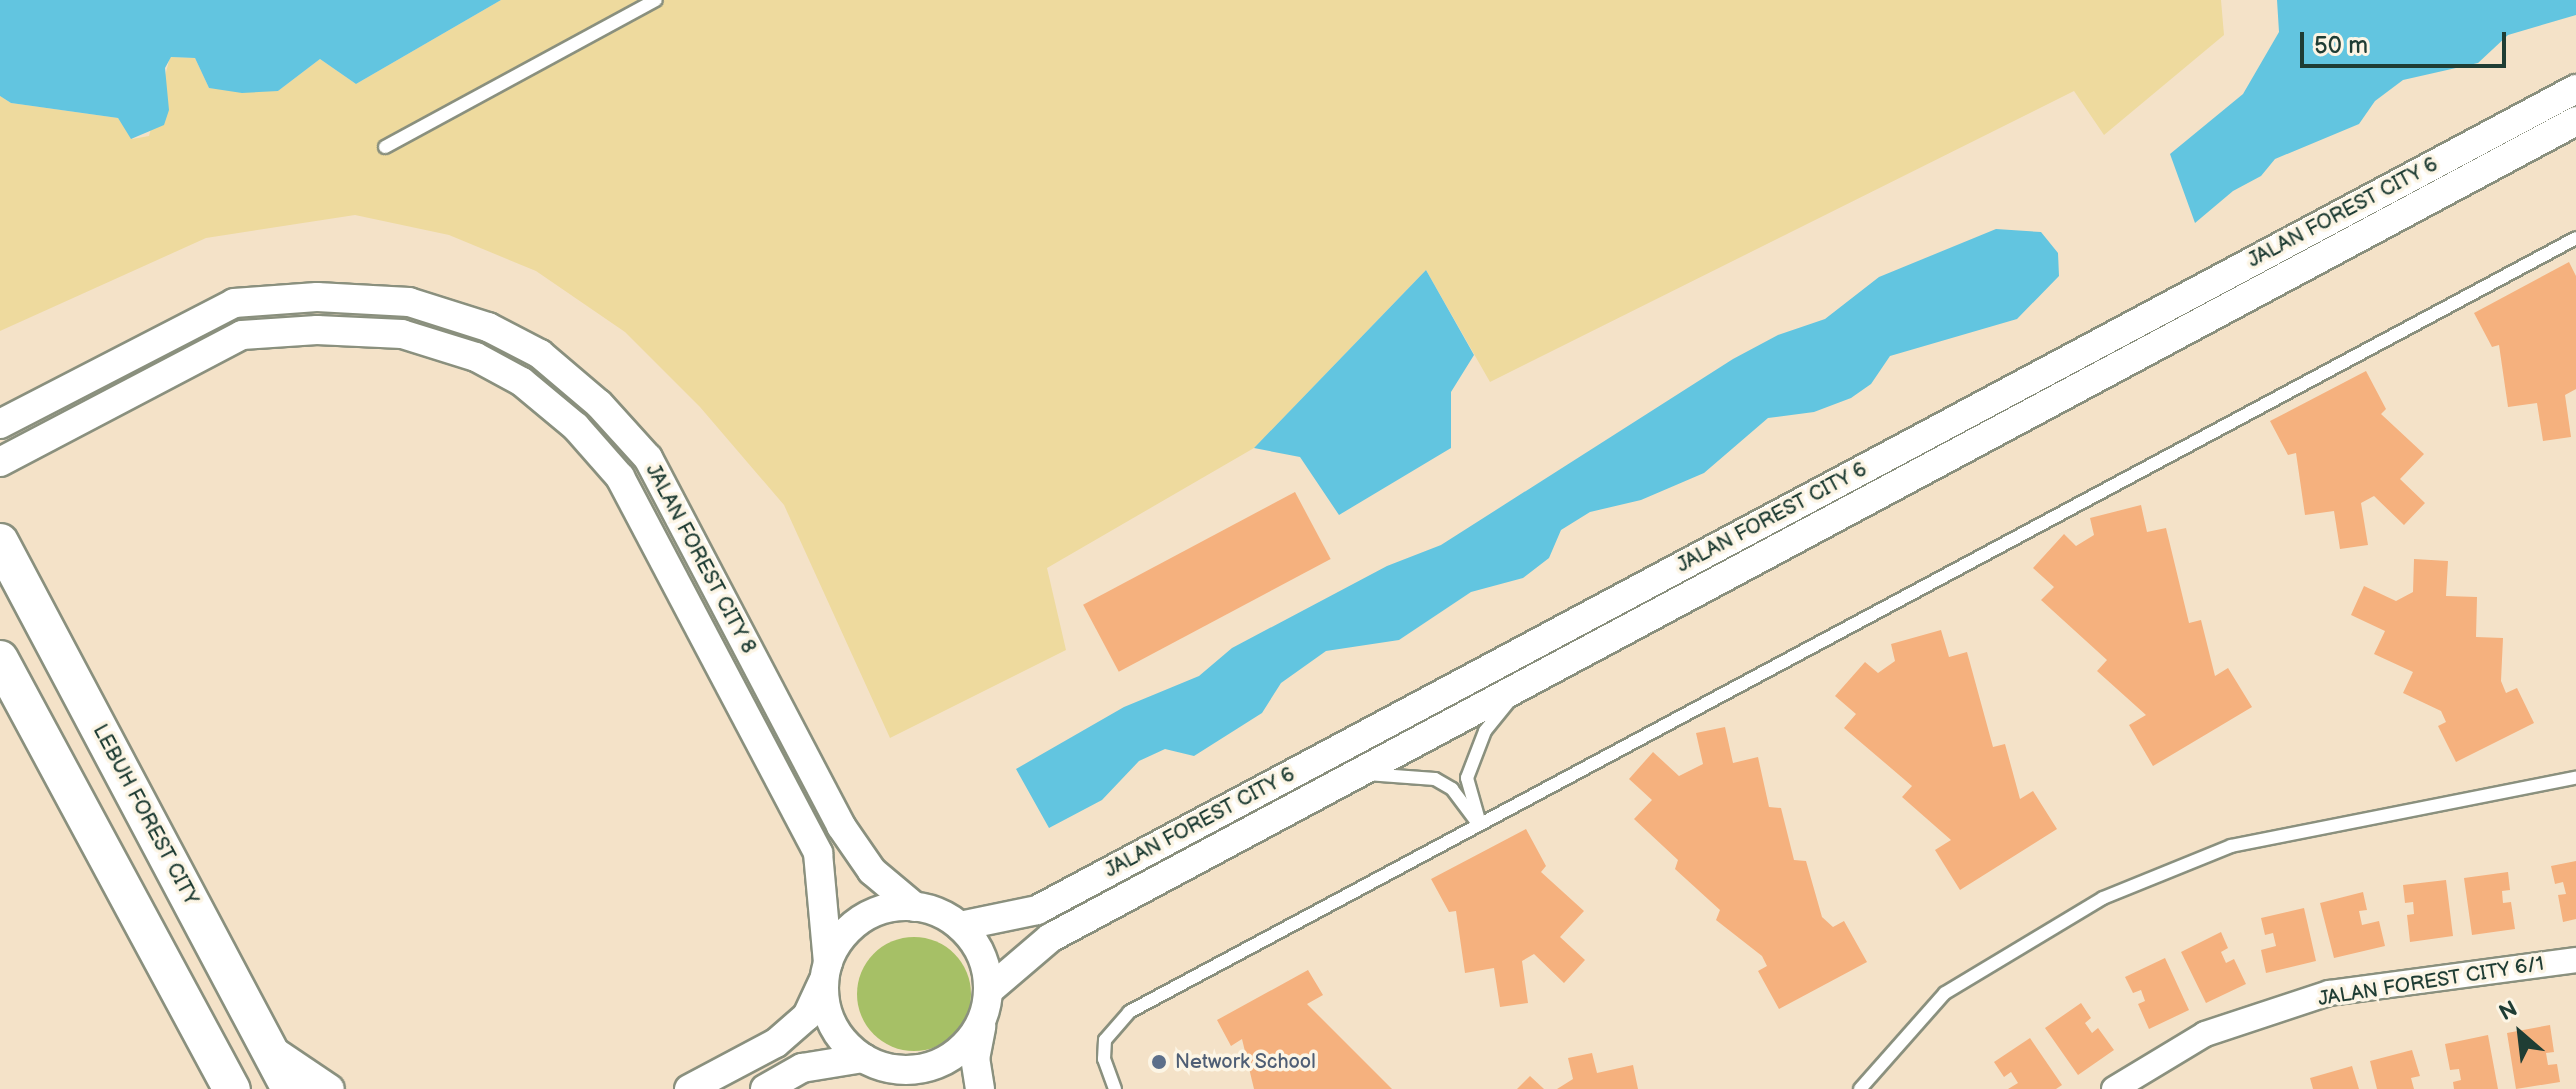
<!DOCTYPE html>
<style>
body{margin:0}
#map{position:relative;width:2576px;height:1089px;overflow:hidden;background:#f4e2c8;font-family:"Balsamiq Sans",sans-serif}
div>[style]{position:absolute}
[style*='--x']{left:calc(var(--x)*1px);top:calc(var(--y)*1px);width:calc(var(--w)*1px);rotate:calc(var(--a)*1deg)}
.green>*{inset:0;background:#a6c066}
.round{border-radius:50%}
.sand>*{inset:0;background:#eeda9e}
.water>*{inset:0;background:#62c5e0}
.building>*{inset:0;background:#f5b17e;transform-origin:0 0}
.roads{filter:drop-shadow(2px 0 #8a907e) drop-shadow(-2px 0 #8a907e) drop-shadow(0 2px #8a907e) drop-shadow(0 -2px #8a907e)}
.service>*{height:12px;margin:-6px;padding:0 6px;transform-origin:6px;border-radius:6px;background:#fff}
.minor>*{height:24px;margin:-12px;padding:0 12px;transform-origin:12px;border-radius:12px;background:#fff}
.tertiary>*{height:28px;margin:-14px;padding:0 14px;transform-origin:14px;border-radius:14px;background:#fff}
.tertiary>.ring{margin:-14px;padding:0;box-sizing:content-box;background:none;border:28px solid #fff;border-radius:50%}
.primary>*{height:36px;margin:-18px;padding:0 18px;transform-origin:18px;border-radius:18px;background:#fff}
.dots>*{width:22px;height:22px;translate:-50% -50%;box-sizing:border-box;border:4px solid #fcf5e5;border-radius:50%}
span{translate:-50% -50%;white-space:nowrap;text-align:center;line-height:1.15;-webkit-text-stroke:7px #fcf5e5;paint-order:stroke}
.street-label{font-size:20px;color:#1f3d34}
.service-label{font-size:20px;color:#4e5e75}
.left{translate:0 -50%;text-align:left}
.north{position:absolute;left:2480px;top:993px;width:80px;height:80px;-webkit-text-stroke:6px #fcf5e5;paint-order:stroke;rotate:332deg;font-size:22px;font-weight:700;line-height:32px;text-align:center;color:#1f3d34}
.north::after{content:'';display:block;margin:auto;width:28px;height:36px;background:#1f3d34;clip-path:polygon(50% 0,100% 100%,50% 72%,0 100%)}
.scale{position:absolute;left:2300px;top:32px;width:206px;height:36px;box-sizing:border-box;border:4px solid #1f3d34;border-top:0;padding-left:10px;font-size:24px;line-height:28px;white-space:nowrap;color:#1f3d34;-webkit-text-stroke:6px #fcf5e5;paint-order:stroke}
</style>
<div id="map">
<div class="green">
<i class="round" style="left:857px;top:937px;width:114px;height:114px"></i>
</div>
<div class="sand">
<i style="clip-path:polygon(501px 0,2221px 0,2224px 35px,2104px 135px,2074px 91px,1490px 382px,1426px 270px,1254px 448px,1047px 568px,1066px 650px,890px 738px,784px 505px,700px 407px,625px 332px,536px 271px,449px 235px,355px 215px,206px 238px,0 331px,0 96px,11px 103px,118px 118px,132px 139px,149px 136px,170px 57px,195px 58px,209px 88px,278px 91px,320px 59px,356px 84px)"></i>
</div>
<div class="water">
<i style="clip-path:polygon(0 0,501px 0,356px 84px,320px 59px,278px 91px,242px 93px,209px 88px,195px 58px,171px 57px,165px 68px,169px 110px,164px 125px,131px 139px,118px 118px,11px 103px,0 96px)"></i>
<i style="clip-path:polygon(2277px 0,2576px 0,2576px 15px,2508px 35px,2478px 63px,2403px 80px,2375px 101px,2359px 124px,2275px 159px,2261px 176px,2233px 191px,2195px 223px,2170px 154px,2243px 94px,2279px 32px)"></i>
<i style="clip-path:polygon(1996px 229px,2041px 232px,2058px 253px,2059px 276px,2017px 319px,1890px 356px,1871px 384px,1851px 398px,1814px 412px,1768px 418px,1704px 473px,1641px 500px,1590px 512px,1561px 530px,1549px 558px,1523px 578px,1471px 592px,1399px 640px,1326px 651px,1281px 683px,1262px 713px,1194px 756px,1165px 749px,1139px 761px,1102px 800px,1049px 828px,1016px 769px,1124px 707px,1199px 676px,1232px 648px,1387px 566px,1441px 545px,1733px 359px,1778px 335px,1825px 319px,1879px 277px)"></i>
<i style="clip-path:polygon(1426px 270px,1474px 355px,1451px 392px,1451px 448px,1339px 515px,1300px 457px,1254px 448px)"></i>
</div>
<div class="building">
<i style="clip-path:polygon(2569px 262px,2576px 276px,2576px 389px,2565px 395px,2571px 437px,2543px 441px,2537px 403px,2508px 407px,2499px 345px,2492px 347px,2474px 313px)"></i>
<i style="clip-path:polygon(2366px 371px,2386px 409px,2381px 414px,2424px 454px,2400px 479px,2425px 503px,2404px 525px,2374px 496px,2361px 503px,2368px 545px,2340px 549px,2334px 511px,2305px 515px,2296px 453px,2288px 455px,2270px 421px)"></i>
<i style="left:1295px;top:492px;width:76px;height:240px;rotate:62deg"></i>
<i style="clip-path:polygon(2141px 505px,2147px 532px,2166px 528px,2189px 623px,2201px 620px,2215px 676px,2228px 668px,2252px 707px,2153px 766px,2129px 725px,2146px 715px,2097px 671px,2107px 660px,2041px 600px,2054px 587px,2033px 568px,2064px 534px,2076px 546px,2094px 535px,2090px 518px)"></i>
<i style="clip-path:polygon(2414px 559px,2448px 561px,2446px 596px,2477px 597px,2476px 637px,2503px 638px,2501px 681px,2506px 693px,2517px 688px,2534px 723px,2456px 762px,2438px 726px,2446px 722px,2441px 711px,2403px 693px,2413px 672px,2374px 654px,2385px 631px,2351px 615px,2364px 586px,2396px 601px,2413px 592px)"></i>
<i style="clip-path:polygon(1941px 630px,1949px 657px,1967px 652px,1993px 747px,2005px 744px,2020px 799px,2033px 791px,2057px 829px,1960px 890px,1935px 850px,1951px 840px,1902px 797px,1912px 786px,1844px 728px,1856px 714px,1835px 696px,1865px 662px,1878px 673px,1895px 661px,1891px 644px)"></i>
<i style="clip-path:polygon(1725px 727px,1733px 763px,1758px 757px,1769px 807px,1781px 808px,1794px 860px,1806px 861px,1822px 917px,1833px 927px,1844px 921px,1867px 962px,1779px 1009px,1758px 971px,1767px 966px,1762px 956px,1716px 920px,1720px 910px,1675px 869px,1678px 860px,1634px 819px,1652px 800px,1629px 779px,1653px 752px,1679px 776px,1703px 764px,1696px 733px)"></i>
<i style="clip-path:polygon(1526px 829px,1546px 866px,1541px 872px,1584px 911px,1560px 937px,1585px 960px,1564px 983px,1534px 954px,1522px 961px,1528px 1003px,1500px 1007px,1494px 968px,1465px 973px,1456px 911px,1449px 912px,1431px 879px)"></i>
<i style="clip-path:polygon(2576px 861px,2576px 919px,2563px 922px,2558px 895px,2566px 894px,2563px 882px,2555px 884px,2551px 866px)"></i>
<i style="clip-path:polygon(2508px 872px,2510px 890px,2502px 891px,2503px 903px,2511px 902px,2515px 929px,2472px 935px,2464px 878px)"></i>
<i style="clip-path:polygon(2446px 880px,2453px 936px,2410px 942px,2407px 915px,2414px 914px,2413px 902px,2405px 903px,2403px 885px)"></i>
<i style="clip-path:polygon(2363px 892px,2367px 910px,2359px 911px,2362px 925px,2379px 921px,2385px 946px,2334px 958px,2320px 903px)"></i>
<i style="clip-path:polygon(2304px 908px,2316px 961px,2266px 973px,2261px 950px,2276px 946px,2273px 933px,2265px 935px,2261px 918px)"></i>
<i style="clip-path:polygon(2221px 932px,2228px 948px,2221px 952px,2226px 963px,2234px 959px,2246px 984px,2206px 1003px,2181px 952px)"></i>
<i style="clip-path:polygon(2165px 958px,2189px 1010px,2149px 1029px,2138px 1004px,2145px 1001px,2141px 990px,2133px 993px,2125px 977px)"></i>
<i style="clip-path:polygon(1308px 970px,1323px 995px,1307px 1004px,1392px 1089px,1254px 1089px,1242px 1039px,1231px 1046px,1217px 1020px)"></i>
<i style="clip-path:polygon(2081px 1003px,2091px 1018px,2085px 1023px,2092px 1033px,2098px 1028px,2114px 1050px,2078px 1075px,2045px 1028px)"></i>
<i style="clip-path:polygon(2550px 1025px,2554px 1052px,2546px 1053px,2548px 1065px,2557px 1064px,2560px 1082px,2516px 1089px,2507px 1033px)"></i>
<i style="clip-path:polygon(2488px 1035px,2498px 1089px,2454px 1089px,2453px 1082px,2461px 1080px,2459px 1069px,2450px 1070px,2445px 1044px)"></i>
<i style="clip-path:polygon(2030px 1038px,2062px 1085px,2056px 1089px,2008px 1089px,2018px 1083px,2011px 1072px,2004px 1077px,1994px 1062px)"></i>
<i style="clip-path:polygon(2412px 1050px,2420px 1076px,2411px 1078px,2414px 1089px,2377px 1089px,2370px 1061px)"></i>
<i style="clip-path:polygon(1592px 1053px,1597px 1073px,1633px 1065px,1638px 1089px,1557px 1089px,1573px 1079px,1568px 1058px)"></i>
<i style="clip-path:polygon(2352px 1066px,2359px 1089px,2313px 1089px,2310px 1078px)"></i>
<i style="clip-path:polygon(1530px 1076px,1544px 1089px,1517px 1089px)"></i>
</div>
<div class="roads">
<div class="service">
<i style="--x:385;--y:147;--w:308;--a:-28.5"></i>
<i style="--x:1367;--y:774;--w:68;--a:4.2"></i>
<i style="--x:1435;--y:779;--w:20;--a:30"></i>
<i style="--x:1452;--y:789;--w:38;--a:53"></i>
<i style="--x:1480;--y:824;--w:48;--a:-105.8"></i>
<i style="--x:1467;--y:778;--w:50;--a:-69"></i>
<i style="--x:1485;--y:731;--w:38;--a:-51"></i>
<i style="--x:1115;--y:1089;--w:32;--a:-110"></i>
<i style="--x:1104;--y:1059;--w:19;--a:-87"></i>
<i style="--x:1105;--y:1040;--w:37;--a:-49"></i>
<i style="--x:1129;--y:1012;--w:1641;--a:-28.14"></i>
<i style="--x:1860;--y:1089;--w:128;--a:-48.5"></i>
<i style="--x:1945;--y:993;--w:184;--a:-31"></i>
<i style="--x:2103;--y:898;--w:138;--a:-22.1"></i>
<i style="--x:2231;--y:846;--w:352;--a:-11.2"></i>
</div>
<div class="minor">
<i style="--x:2114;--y:1089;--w:106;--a:-31.1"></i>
<i style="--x:2205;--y:1034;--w:131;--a:-18.3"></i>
<i style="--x:2329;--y:993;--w:249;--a:-7.6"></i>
</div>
<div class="tertiary">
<i style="--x:0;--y:424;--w:263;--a:-27.3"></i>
<i style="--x:234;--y:303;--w:83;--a:-4.1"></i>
<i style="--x:317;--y:297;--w:92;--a:3.1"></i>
<i style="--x:409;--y:302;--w:83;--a:17.6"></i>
<i style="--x:488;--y:327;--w:59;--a:27.4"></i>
<i style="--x:540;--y:354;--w:77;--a:40.3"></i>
<i style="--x:599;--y:404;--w:73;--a:47.8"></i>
<i style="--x:648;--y:458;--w:416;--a:62.3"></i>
<i style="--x:841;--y:826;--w:55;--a:55.4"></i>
<i style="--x:872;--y:871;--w:56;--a:39.9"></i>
<i style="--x:0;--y:462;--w:273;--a:-27.7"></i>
<i style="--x:242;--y:335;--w:75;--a:-3.8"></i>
<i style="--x:317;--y:330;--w:85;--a:2.7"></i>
<i style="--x:402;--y:334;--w:77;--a:17.3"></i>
<i style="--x:476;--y:357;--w:52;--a:28.5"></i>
<i style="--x:522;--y:382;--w:70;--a:39.8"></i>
<i style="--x:576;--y:427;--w:67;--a:48.7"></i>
<i style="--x:620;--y:477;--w:425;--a:62.2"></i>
<i style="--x:818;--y:853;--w:110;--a:84.8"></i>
<i class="ring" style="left:824px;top:906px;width:136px;height:136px"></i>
<i style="--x:960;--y:926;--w:79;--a:-11.7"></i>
<i style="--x:1037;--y:910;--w:1744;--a:-28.08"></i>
<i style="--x:988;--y:991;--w:82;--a:-40.5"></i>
<i style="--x:1050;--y:938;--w:1731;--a:-28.16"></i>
<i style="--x:269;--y:1048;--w:73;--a:33.9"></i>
<i style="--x:689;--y:1089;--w:98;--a:-27.9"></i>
<i style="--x:776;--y:1043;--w:41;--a:-41.1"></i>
<i style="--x:807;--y:1016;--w:40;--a:-65"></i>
<i style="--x:765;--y:1089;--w:43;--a:-29.6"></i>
<i style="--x:802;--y:1068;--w:62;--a:-9.3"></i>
<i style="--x:980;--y:1089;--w:30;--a:-99"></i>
<i style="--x:975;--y:1059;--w:33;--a:-79"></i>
</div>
<div class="primary">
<i style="--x:0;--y:542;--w:619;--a:62.07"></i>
<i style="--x:0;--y:659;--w:489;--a:61.7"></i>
</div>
</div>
<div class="dots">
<i style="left:1159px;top:1062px;background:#5c6f8a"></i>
</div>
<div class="street-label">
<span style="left:2343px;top:213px;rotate:-28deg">JALAN FOREST CITY 6</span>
<span style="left:1772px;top:518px;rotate:-28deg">JALAN FOREST CITY 6</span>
<span style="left:700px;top:559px;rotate:62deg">JALAN FOREST CITY 8</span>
<span style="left:145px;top:815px;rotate:62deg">LEBUH FOREST CITY</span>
<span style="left:1200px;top:823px;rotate:-28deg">JALAN FOREST CITY 6</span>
<span style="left:2431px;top:982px;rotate:-9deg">JALAN FOREST CITY 6/1</span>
</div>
<div class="service-label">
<span class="left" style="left:1175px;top:1062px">Network School</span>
</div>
<div class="north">N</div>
<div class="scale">50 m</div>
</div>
